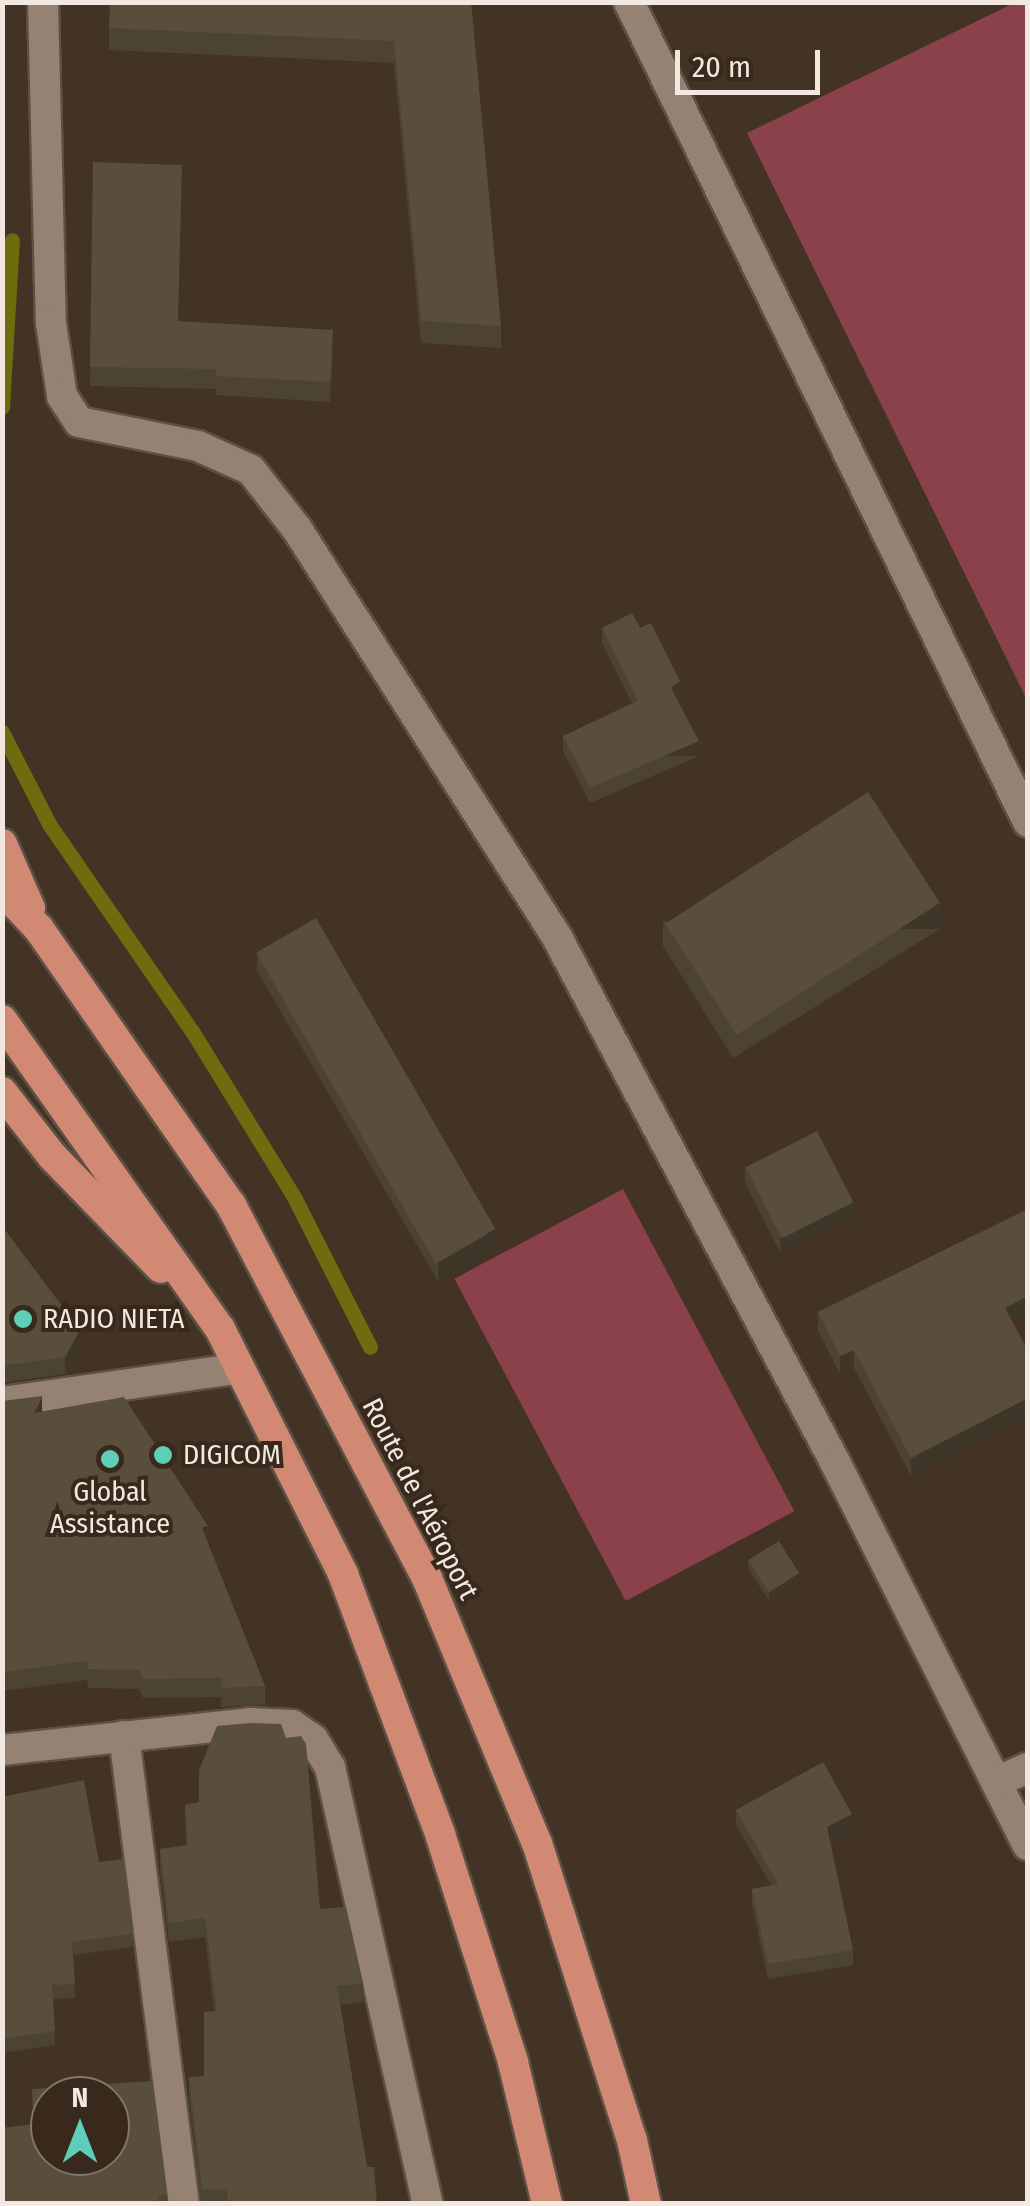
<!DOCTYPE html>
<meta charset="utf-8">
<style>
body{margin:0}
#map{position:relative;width:1030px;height:2206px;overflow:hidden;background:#433325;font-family:"Fira Sans Condensed",sans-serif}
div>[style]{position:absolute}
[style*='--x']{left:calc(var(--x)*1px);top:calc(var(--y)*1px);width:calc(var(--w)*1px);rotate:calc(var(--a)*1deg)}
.green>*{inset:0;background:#8a4149;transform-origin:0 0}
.stream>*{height:15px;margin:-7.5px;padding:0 7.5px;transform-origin:7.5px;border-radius:7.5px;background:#6e6c0e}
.roads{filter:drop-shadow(2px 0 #5d5044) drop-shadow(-2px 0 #5d5044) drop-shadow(0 2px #5d5044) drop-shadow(0 -2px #5d5044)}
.minor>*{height:30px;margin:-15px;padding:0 15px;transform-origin:15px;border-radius:15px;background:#958272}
.highway>*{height:30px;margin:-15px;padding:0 15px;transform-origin:15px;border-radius:15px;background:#d18973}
.wall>*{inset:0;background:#4c4333}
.shaded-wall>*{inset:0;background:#3e3729;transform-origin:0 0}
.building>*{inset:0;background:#584e3b;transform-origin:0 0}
.dots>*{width:28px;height:28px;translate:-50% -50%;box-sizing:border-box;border:5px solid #38291c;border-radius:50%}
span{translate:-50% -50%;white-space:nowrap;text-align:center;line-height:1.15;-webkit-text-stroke:8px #38291c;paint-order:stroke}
.poi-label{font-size:28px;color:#f2e8df}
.left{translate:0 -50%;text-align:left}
.street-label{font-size:28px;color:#f2e8df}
.frame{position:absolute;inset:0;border:5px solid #f2e8df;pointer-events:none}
.north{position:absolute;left:30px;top:2076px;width:100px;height:100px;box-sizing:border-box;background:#38291c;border:2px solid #82756a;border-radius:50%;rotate:0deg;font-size:28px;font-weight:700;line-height:40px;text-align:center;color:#f2e8df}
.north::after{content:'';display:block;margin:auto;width:35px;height:45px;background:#5eceb8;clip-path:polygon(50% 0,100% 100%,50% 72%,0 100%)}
.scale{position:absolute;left:675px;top:50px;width:145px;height:45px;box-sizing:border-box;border:5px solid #f2e8df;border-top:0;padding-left:12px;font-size:30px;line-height:35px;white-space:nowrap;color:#f2e8df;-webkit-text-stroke:8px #38291c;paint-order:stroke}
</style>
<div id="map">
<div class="green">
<i style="clip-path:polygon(1014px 3px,1028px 3px,1027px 700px,747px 133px)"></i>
<i style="left:623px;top:1189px;width:365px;height:191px;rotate:62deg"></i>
</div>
<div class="stream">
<i style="--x:2;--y:407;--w:167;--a:-86.6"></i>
<i style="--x:2;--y:732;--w:103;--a:62.9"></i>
<i style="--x:49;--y:824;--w:252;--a:55.4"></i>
<i style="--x:192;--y:1031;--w:195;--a:58.4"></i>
<i style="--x:294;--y:1197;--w:168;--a:63.1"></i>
</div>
<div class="roads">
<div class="minor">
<i style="--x:43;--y:2;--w:321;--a:88.6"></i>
<i style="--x:51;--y:323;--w:74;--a:81.4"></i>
<i style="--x:62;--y:396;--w:31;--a:57"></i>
<i style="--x:79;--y:422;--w:121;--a:11.4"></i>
<i style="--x:198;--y:446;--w:58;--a:24.4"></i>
<i style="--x:251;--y:470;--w:75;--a:52.1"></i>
<i style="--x:297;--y:529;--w:488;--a:57.5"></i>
<i style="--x:559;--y:941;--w:590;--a:62.09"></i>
<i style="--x:835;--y:1462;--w:429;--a:63.3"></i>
<i style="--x:629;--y:2;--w:912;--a:64.05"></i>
<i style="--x:2;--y:1402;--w:235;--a:-8.1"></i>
<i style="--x:124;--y:1736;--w:472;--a:82.7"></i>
<i style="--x:2;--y:1750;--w:249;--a:-6.2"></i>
<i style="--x:250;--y:1723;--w:42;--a:2.7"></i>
<i style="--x:292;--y:1725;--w:25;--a:34"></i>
<i style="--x:313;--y:1739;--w:33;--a:59"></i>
<i style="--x:330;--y:1767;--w:448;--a:77.4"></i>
<i style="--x:996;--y:1782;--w:35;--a:-24"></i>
</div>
<div class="highway">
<i style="--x:2;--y:844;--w:70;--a:66.4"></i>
<i style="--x:2;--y:890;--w:54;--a:46.5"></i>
<i style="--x:39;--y:929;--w:336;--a:55.2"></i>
<i style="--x:231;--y:1205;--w:421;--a:62.3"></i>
<i style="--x:427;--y:1578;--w:287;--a:67.5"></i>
<i style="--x:537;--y:1843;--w:312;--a:72.3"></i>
<i style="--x:632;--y:2140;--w:66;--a:77.7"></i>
<i style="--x:2;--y:1020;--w:378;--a:54.8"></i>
<i style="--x:220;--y:1329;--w:274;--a:63.3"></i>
<i style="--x:343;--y:1574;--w:278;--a:69.5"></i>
<i style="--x:440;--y:1834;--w:239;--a:72.2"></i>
<i style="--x:513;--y:2062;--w:146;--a:76.5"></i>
<i style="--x:2;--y:1092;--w:81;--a:52"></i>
<i style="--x:52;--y:1156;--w:156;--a:45.8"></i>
</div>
</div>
<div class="wall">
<i style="clip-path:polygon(471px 2px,501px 326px,501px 348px,421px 343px,394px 63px,109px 50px,109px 28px)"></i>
<i style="clip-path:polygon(93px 162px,179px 321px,333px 349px,330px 402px,216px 395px,216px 389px,90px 386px)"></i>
<i style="clip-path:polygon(602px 628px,680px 696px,677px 698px,699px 756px,590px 803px,563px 751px,563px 736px,632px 703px,602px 643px)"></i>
<i style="clip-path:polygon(663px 921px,940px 929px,733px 1058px,663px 946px)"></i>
<i style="clip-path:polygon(257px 953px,496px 1248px,438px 1281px,257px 971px)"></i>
<i style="clip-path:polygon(745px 1167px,853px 1217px,780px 1252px,745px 1182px)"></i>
<i style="clip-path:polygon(1028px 1209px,1028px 1315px,1013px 1322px,1028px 1351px,1028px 1417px,911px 1476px,854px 1368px,840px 1374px,818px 1331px,818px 1312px)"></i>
<i style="clip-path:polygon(2px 1226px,80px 1347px,65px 1374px,2px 1383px)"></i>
<i style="clip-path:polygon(2px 1401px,42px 1411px,208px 1544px,265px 1686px,265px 1705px,221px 1707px,221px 1697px,143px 1698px,139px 1689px,88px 1688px,87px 1680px,2px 1691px)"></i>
<i style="clip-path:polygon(748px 1560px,799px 1581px,769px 1601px,748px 1568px)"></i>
<i style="clip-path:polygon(2px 1797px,99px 1862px,132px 1934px,132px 1947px,73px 1955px,75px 1998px,53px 1999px,55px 2045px,2px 2053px)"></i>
<i style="clip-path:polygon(185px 1805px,320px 1909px,363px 1983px,363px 2002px,340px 2005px,367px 2167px,377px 2204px,201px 2204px,189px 2096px,189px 2077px,204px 2076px,214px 2011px,205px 1937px,169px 1942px,160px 1868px,160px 1849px,186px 1846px)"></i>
<i style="clip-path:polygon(736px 1810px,852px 1828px,830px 1841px,853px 1950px,853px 1965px,768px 1979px,752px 1904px,752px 1889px,771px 1885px,736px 1825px)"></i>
<i style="clip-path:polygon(32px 2089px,167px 2195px,167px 2204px,2px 2204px,33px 2125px)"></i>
</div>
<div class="shaded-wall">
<i style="clip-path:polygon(676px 2px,689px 2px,676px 9px)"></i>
<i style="clip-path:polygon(680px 681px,680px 696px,671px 703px,671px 688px)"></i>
<i style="left:699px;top:741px;width:15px;height:119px;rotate:90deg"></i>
<i style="left:940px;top:903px;width:26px;height:244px;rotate:90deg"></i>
<i style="clip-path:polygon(853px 1202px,853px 1217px,780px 1252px,780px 1237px)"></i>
<i style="clip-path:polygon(496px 1229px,496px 1248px,438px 1281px,438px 1263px)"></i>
<i style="clip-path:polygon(1028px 1296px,1028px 1315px,1005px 1326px,1005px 1308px)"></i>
<i style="clip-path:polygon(80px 1330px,80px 1347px,65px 1374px,65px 1357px)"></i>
<i style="clip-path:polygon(854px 1350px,854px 1368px,840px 1374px,840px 1356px)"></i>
<i style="clip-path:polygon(42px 1396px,42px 1415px,34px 1413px)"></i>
<i style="clip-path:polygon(1028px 1398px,1028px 1417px,911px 1476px,911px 1458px)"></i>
<i style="clip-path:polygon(208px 1526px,208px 1545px,202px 1528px)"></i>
<i style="clip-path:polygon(799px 1573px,799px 1581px,769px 1601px,769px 1593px)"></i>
<i style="clip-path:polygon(852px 1814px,852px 1828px,827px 1842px,827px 1827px)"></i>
</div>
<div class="building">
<i style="clip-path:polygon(110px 2px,471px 2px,501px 326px,421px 321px,394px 41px,109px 28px)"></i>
<i style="clip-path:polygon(93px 162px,182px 165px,178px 321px,333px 330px,330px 382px,216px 376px,216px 369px,90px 367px)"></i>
<i style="clip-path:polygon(632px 613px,640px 628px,651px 623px,680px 681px,671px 688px,699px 741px,590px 788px,563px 736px,638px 701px,602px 628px)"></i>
<i style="left:868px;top:792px;width:132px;height:242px;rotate:57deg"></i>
<i style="left:316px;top:918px;width:359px;height:69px;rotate:60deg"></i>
<i style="left:817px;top:1131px;width:80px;height:80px;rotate:63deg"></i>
<i style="clip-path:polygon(1028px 1209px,1028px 1296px,1005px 1308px,1028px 1351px,1028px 1398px,911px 1458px,854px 1350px,840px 1356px,818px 1312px)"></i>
<i style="clip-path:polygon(2px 1226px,80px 1330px,65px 1357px,2px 1366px)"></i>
<i style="clip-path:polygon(42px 1396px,34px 1413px,124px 1397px,208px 1526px,202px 1528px,265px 1686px,221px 1688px,222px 1678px,143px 1679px,139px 1670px,88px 1669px,87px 1661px,2px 1672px,2px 1401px)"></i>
<i style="left:779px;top:1541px;width:38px;height:36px;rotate:58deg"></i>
<i style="clip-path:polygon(251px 1723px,281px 1724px,286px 1738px,301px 1736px,306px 1744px,320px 1909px,346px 1907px,363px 1983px,337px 1986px,367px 2167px,374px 2167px,377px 2204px,228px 2204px,227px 2189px,202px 2190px,189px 2077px,204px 2076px,204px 2012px,217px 2011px,205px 1918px,169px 1923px,160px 1849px,188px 1845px,185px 1805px,199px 1802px,199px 1770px,217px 1726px)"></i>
<i style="clip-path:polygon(823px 1762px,852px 1814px,827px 1827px,853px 1950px,768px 1964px,752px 1889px,778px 1884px,736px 1810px)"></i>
<i style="clip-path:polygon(84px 1780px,99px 1862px,123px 1859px,132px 1934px,72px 1942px,75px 1984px,52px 1985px,55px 2031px,2px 2039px,2px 1797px)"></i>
<i style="clip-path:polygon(evenodd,152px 2081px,167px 2195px,159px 2195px,158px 2204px,2px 2204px,2px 2128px,34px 2124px,32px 2089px,152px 2081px,50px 2096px,110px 2096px,110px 2156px,50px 2156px,50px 2096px)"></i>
</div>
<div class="dots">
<i style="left:23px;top:1319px;background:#5eceb8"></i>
<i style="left:163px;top:1455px;background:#5eceb8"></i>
<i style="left:110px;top:1459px;background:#5eceb8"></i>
</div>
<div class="poi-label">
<span class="left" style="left:43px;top:1319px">RADIO NIETA</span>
<span class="left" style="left:183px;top:1455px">DIGICOM</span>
<span style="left:110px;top:1508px">Global<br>Assistance</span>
</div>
<div class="street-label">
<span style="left:420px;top:1499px;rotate:63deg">Route de l'Aéroport</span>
</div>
<div class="frame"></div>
<div class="north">N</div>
<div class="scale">20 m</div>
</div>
